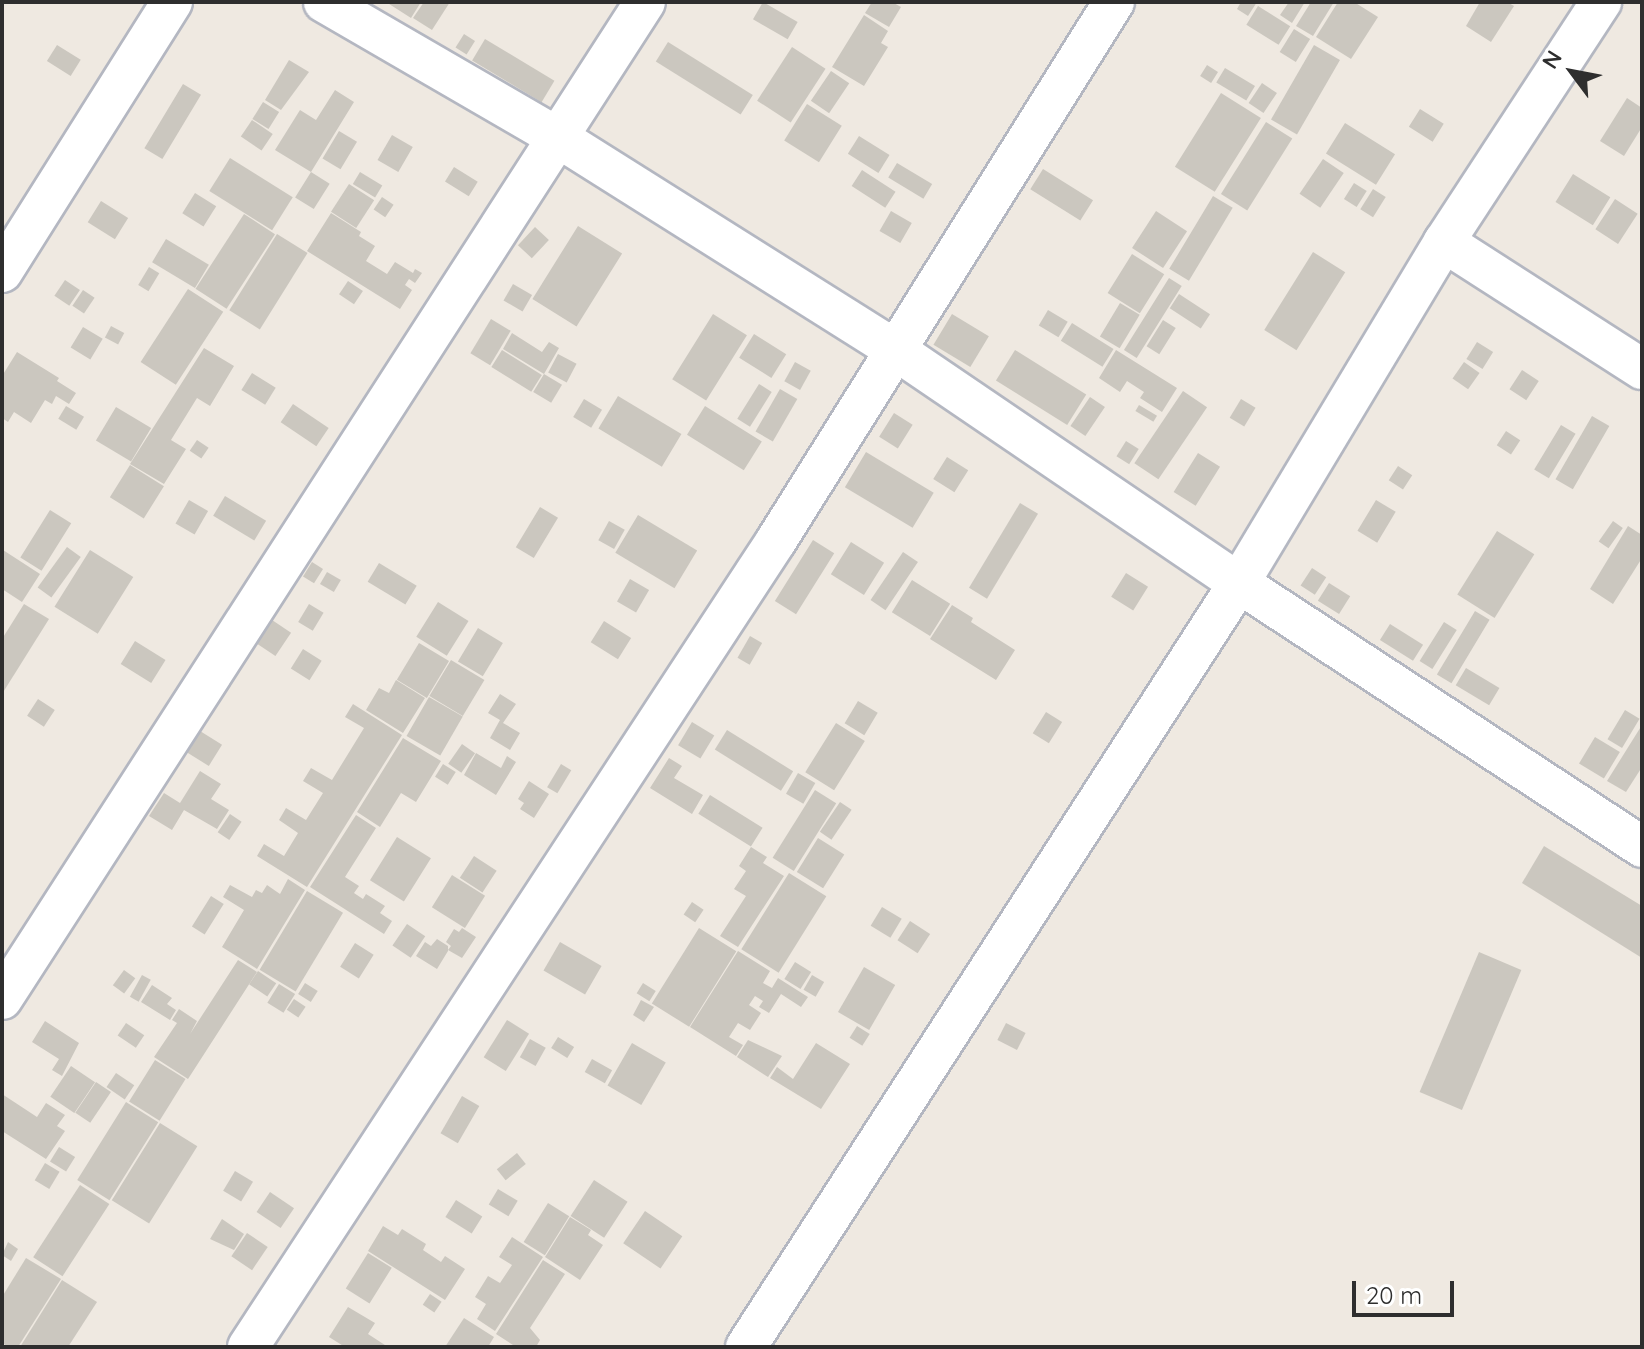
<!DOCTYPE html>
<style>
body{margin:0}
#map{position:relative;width:1644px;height:1349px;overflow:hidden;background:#efe9e1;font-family:Quicksand,sans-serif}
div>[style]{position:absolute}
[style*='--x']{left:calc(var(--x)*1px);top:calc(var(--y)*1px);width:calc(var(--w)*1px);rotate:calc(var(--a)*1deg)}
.building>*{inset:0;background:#cbc7bf;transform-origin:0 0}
.roads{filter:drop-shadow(2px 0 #b4b7c1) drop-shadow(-2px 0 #b4b7c1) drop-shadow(0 2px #b4b7c1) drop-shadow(0 -2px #b4b7c1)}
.minor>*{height:40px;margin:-20px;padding:0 20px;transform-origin:20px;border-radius:20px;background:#fff}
span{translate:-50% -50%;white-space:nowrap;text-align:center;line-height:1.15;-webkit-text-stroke:8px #fff;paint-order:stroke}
.frame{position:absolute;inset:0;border:4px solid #2e2e2e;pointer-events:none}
.north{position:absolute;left:1532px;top:32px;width:80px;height:80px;-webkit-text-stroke:6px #fff;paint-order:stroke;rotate:302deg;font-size:22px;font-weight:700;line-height:32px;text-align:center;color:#2e2e2e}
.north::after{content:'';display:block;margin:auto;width:28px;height:36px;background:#2e2e2e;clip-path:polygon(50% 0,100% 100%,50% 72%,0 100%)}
.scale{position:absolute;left:1352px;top:1281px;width:102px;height:36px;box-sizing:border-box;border:4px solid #2e2e2e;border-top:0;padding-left:10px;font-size:24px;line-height:28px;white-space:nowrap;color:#2e2e2e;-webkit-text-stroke:6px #fff;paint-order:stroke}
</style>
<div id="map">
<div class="building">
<i style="clip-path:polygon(386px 2px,421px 2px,411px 18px)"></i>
<i style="clip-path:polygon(424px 2px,450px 2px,432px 30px,413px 18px)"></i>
<i style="left:763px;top:2px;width:40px;height:20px;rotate:30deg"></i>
<i style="clip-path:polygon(872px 2px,892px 2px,901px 7px,889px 27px,865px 13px)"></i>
<i style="clip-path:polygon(1241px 2px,1257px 2px,1248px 16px,1237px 9px)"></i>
<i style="clip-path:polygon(1289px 2px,1305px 2px,1292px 23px,1280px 15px)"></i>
<i style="clip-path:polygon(1311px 2px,1334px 2px,1313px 36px,1296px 26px)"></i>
<i style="clip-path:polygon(1338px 2px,1354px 2px,1378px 17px,1351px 59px,1316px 37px)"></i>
<i style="clip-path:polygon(1480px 2px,1507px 2px,1514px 6px,1491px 42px,1466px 26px)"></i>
<i style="left:1258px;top:6px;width:38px;height:22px;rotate:32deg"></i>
<i style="clip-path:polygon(864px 15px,888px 31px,881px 43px,888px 47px,864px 86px,832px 67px)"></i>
<i style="left:1294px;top:29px;width:19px;height:27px;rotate:32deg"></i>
<i style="left:464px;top:34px;width:13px;height:16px;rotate:32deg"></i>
<i style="left:485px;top:39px;width:81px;height:25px;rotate:31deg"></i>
<i style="left:668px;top:42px;width:100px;height:23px;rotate:32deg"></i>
<i style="left:57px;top:45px;width:28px;height:19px;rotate:32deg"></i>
<i style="left:1314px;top:45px;width:30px;height:86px;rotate:30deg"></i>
<i style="left:792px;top:47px;width:40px;height:64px;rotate:33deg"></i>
<i style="clip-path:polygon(289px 60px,309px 72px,281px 110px,265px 100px)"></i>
<i style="left:1207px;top:65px;width:13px;height:13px;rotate:32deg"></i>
<i style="left:1225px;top:68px;width:35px;height:17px;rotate:31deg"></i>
<i style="left:831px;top:71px;width:22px;height:36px;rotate:34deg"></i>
<i style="left:1262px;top:83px;width:18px;height:24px;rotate:34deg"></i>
<i style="left:183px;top:84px;width:21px;height:75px;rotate:31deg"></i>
<i style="clip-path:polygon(335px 90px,354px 102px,311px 172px,275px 150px,300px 110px,316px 120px)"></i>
<i style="left:1221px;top:93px;width:47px;height:87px;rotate:32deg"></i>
<i style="clip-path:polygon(1627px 98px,1642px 108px,1642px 127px,1624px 156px,1600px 141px)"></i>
<i style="left:263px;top:102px;width:19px;height:20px;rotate:32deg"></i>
<i style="left:807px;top:104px;width:41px;height:43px;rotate:32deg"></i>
<i style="left:1420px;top:109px;width:28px;height:21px;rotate:32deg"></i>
<i style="left:252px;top:120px;width:25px;height:20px;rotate:34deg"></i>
<i style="left:1266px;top:122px;width:31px;height:85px;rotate:32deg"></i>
<i style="left:1345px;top:123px;width:59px;height:36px;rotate:32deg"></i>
<i style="left:339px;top:131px;width:21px;height:32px;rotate:31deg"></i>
<i style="left:392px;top:135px;width:24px;height:29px;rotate:30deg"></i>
<i style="left:859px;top:136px;width:36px;height:21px;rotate:32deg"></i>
<i style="left:230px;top:158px;width:74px;height:39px;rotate:32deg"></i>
<i style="left:1323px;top:159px;width:25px;height:42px;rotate:34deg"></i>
<i style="left:897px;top:163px;width:41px;height:17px;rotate:31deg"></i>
<i style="left:454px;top:167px;width:28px;height:17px;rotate:32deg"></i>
<i style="left:1043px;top:169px;width:59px;height:24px;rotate:32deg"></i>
<i style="left:862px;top:170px;width:40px;height:19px;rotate:33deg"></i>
<i style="left:311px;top:172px;width:22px;height:30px;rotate:32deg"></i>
<i style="left:360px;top:172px;width:26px;height:14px;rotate:31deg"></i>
<i style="left:1573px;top:174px;width:44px;height:33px;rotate:32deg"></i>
<i style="left:1354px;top:183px;width:15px;height:19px;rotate:32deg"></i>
<i style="left:349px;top:184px;width:30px;height:33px;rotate:33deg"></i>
<i style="left:1373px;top:189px;width:15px;height:24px;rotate:32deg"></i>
<i style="left:195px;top:193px;width:25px;height:24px;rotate:32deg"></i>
<i style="left:1213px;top:196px;width:23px;height:85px;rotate:31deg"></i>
<i style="left:382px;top:197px;width:14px;height:15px;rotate:34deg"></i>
<i style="left:1615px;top:199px;width:27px;height:36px;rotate:33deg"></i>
<i style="left:101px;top:201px;width:32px;height:25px;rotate:32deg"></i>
<i style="left:891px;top:211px;width:24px;height:23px;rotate:30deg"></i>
<i style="left:1156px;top:211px;width:37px;height:44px;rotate:33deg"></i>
<i style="clip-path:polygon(331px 213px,361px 232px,359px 236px,375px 246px,366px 261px,387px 274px,395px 262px,413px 273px,415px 269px,422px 273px,415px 283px,409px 279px,405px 285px,412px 290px,400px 309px,307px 251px)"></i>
<i style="left:244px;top:214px;width:37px;height:89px;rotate:33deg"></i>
<i style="left:578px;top:226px;width:52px;height:86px;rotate:32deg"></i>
<i style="left:535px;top:227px;width:19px;height:25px;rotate:43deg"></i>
<i style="left:277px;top:234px;width:36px;height:90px;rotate:32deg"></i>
<i style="left:166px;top:239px;width:50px;height:27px;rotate:31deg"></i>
<i style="left:1313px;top:252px;width:38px;height:92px;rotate:32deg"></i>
<i style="left:1132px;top:254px;width:38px;height:46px;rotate:32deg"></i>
<i style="left:149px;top:267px;width:12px;height:21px;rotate:31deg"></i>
<i style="left:1169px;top:278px;width:15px;height:85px;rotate:32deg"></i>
<i style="left:65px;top:280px;width:18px;height:19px;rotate:34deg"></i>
<i style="left:348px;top:281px;width:18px;height:16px;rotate:34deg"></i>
<i style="left:513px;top:284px;width:22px;height:19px;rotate:30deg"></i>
<i style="left:188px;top:289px;width:42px;height:87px;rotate:33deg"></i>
<i style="left:83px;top:290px;width:14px;height:19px;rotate:34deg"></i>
<i style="left:1179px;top:294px;width:37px;height:17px;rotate:33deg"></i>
<i style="left:1120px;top:303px;width:23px;height:39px;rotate:31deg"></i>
<i style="left:1048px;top:310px;width:23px;height:18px;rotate:31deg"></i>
<i style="left:713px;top:314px;width:40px;height:77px;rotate:32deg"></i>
<i style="left:952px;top:314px;width:43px;height:36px;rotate:31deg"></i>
<i style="left:491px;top:319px;width:23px;height:40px;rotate:31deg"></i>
<i style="left:1163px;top:320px;width:15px;height:31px;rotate:32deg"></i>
<i style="left:1072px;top:323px;width:49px;height:21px;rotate:32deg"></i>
<i style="left:111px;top:326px;width:15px;height:13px;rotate:28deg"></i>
<i style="left:83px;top:327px;width:23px;height:24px;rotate:31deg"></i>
<i style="clip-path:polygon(512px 333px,542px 352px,549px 342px,559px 348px,544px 374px,503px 349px)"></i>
<i style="left:754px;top:334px;width:38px;height:28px;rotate:32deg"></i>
<i style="left:1477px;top:342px;width:19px;height:20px;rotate:32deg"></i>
<i style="clip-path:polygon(204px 348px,234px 366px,210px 406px,197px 398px,171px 440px,186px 449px,164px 484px,130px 464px)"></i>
<i style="left:502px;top:350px;width:47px;height:20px;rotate:32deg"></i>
<i style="left:1015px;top:350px;width:84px;height:36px;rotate:32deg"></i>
<i style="clip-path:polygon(1116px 350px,1177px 388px,1162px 412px,1140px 398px,1144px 392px,1127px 381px,1120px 392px,1099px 378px)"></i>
<i style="clip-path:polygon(17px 352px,59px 378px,57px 381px,76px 393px,69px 404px,56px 396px,52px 404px,45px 400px,31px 423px,14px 412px,8px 422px,2px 418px,2px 376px)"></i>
<i style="left:558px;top:354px;width:21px;height:21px;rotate:28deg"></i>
<i style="left:795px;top:362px;width:18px;height:22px;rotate:29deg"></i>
<i style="left:1464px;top:362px;width:19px;height:20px;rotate:35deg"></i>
<i style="left:1522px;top:370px;width:20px;height:23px;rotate:33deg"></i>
<i style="left:252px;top:373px;width:28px;height:20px;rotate:32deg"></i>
<i style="left:544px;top:374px;width:21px;height:21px;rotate:31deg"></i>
<i style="left:759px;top:384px;width:15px;height:41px;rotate:32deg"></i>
<i style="left:780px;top:389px;width:20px;height:49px;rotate:30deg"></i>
<i style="left:1183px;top:391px;width:29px;height:87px;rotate:34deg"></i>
<i style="left:618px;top:396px;width:74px;height:38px;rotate:31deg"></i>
<i style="left:1090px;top:397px;width:18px;height:35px;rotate:34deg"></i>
<i style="left:584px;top:399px;width:21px;height:21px;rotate:31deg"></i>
<i style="left:1241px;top:399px;width:17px;height:22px;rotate:31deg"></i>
<i style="left:293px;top:404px;width:43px;height:22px;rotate:34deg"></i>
<i style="left:1139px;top:405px;width:21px;height:7px;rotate:31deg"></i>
<i style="left:66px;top:406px;width:21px;height:15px;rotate:31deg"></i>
<i style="left:705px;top:406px;width:67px;height:34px;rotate:32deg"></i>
<i style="left:116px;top:407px;width:41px;height:39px;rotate:31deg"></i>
<i style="left:894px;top:413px;width:22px;height:28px;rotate:32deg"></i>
<i style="left:1592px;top:416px;width:20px;height:73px;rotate:30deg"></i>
<i style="left:1561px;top:425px;width:17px;height:52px;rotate:31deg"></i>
<i style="left:1506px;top:431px;width:17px;height:17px;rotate:33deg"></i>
<i style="left:197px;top:440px;width:14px;height:13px;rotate:34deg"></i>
<i style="left:1126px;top:441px;width:15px;height:18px;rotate:32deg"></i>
<i style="left:866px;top:452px;width:79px;height:41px;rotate:31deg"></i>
<i style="left:1198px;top:453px;width:26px;height:46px;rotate:32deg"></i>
<i style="left:947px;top:457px;width:25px;height:26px;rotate:32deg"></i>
<i style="left:130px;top:465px;width:40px;height:38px;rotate:32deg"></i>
<i style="left:1398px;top:466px;width:17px;height:17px;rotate:33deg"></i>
<i style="left:225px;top:496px;width:48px;height:23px;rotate:31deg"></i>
<i style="left:189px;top:500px;width:22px;height:27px;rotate:30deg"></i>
<i style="left:1376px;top:500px;width:23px;height:36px;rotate:31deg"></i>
<i style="left:1020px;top:503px;width:21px;height:99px;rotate:31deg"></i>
<i style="left:540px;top:507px;width:21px;height:47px;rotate:31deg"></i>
<i style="left:50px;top:510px;width:25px;height:56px;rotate:32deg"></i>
<i style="left:638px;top:515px;width:69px;height:44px;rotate:31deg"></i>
<i style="left:609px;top:521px;width:18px;height:22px;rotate:29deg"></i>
<i style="left:1613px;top:521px;width:12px;height:25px;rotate:35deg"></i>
<i style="clip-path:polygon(1628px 526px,1642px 535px,1642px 558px,1613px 604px,1590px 589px)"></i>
<i style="left:1497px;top:531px;width:44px;height:75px;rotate:32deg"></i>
<i style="left:813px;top:540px;width:25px;height:72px;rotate:32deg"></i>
<i style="left:851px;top:542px;width:39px;height:38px;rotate:32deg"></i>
<i style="left:67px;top:547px;width:17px;height:50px;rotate:36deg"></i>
<i style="clip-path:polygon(3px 550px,40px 574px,22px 602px,2px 589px)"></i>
<i style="left:90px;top:550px;width:51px;height:67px;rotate:32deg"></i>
<i style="left:903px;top:552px;width:18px;height:58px;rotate:34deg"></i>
<i style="left:312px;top:562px;width:13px;height:17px;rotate:32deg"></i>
<i style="left:379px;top:563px;width:44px;height:22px;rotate:31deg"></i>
<i style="left:1312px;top:568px;width:17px;height:21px;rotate:33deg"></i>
<i style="left:327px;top:572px;width:16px;height:14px;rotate:30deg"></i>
<i style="left:1126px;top:573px;width:26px;height:28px;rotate:32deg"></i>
<i style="left:630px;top:579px;width:22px;height:26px;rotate:30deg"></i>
<i style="left:912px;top:580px;width:45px;height:38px;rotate:32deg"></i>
<i style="left:1329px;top:583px;width:25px;height:21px;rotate:32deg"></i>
<i style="left:438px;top:602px;width:36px;height:41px;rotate:32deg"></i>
<i style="clip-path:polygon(24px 604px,49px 619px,2px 694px,2px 639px)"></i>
<i style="left:309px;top:604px;width:17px;height:21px;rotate:31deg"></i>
<i style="clip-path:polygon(952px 605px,973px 618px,971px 622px,1015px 650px,996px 680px,930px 639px)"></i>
<i style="left:1475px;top:611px;width:17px;height:74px;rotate:31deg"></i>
<i style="left:272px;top:620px;width:23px;height:28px;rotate:34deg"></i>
<i style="left:604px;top:621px;width:32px;height:25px;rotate:32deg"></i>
<i style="left:1444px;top:622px;width:15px;height:46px;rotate:32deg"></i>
<i style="left:1390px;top:624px;width:39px;height:19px;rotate:32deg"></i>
<i style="left:478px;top:628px;width:29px;height:39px;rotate:31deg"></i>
<i style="left:750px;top:636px;width:14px;height:25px;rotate:30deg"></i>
<i style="left:135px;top:641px;width:36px;height:27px;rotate:32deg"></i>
<i style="left:419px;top:643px;width:35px;height:43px;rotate:31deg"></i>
<i style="left:303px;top:649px;width:22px;height:23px;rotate:32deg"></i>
<i style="left:451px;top:660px;width:39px;height:42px;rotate:31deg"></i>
<i style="left:1466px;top:668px;width:39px;height:20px;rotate:31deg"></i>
<i style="clip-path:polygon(396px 680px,425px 698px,403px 733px,366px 710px,379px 688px,389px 693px)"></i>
<i style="clip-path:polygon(500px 694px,516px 704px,503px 723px,520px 733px,510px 750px,490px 738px,500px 720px,488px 713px)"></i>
<i style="left:429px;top:697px;width:39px;height:45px;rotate:30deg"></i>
<i style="left:38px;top:699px;width:20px;height:20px;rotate:33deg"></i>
<i style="left:858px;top:701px;width:23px;height:26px;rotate:31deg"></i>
<i style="clip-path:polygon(353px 704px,402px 735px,307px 887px,257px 856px,264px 844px,284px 856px,298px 833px,279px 820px,286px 808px,306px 820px,323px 793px,303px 781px,311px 768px,332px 780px,364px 728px,345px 717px)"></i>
<i style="left:1625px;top:710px;width:17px;height:34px;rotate:31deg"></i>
<i style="left:1046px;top:712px;width:19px;height:25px;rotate:32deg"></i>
<i style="left:692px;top:722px;width:26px;height:27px;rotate:31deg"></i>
<i style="left:836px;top:723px;width:34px;height:58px;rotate:32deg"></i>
<i style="clip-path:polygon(1642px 725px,1642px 767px,1626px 792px,1607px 781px)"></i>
<i style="left:727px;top:730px;width:78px;height:23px;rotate:32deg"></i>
<i style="left:200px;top:731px;width:26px;height:25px;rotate:32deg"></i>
<i style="left:1595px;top:737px;width:29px;height:31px;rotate:31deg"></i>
<i style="clip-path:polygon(403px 738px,441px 761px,416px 802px,401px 793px,380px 827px,357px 812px)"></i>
<i style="left:462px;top:744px;width:16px;height:24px;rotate:35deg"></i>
<i style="clip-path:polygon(476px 753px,501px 768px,507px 756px,516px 762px,496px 795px,464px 775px)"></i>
<i style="clip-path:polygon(669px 758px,682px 766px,674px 778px,703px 795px,692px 814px,650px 788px)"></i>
<i style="left:443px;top:764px;width:15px;height:15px;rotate:32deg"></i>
<i style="left:561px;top:764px;width:12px;height:27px;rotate:31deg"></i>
<i style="clip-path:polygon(200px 771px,221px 784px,211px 799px,229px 810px,217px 829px,184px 810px,172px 830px,149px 816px,164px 793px,180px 803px)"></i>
<i style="left:798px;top:773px;width:20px;height:24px;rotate:30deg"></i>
<i style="clip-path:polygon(529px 781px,549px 794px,534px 818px,520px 809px,524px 803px,518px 799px)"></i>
<i style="left:815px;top:790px;width:25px;height:80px;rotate:32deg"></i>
<i style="left:710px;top:795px;width:62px;height:22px;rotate:32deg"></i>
<i style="left:840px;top:802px;width:14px;height:36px;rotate:34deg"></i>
<i style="left:230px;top:814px;width:14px;height:22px;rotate:34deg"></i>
<i style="clip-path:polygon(356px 815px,376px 828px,345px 877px,359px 886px,354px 893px,363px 899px,366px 894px,385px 906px,380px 913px,392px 921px,384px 934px,310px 887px)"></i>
<i style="left:397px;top:837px;width:40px;height:51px;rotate:32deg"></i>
<i style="left:818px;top:838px;width:31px;height:40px;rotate:32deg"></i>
<i style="clip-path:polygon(1544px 846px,1642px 906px,1642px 958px,1522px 883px)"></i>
<i style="clip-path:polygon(751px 847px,767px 857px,763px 863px,784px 876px,738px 947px,720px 936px,746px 896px,734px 889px,746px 871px,739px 866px)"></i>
<i style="left:474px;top:856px;width:27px;height:26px;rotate:33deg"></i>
<i style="left:789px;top:873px;width:44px;height:90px;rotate:32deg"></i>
<i style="left:452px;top:875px;width:39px;height:38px;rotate:32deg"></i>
<i style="clip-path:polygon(288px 879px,305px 890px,257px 969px,222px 947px,244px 910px,223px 897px,230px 885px,252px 897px,256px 890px,262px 893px,267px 885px,280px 894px)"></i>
<i style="left:307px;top:891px;width:42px;height:92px;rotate:31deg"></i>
<i style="left:211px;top:896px;width:15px;height:36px;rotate:32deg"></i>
<i style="left:692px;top:902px;width:14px;height:15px;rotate:34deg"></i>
<i style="left:882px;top:907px;width:23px;height:22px;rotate:31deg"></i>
<i style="left:910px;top:921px;width:24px;height:23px;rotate:33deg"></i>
<i style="left:407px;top:924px;width:22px;height:26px;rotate:34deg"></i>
<i style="clip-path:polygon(462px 928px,476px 937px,462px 958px,448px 950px,451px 946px,446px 942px,454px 929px,459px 932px)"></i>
<i style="left:699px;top:928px;width:44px;height:89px;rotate:32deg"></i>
<i style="clip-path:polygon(437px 939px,448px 946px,448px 951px,437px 969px,416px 956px,425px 942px,431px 946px)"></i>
<i style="left:560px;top:942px;width:48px;height:33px;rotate:30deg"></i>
<i style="left:355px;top:943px;width:22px;height:28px;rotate:32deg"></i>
<i style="clip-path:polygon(738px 951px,770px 971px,763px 983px,772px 988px,778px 978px,808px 997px,801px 1007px,781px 994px,769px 1013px,759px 1007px,763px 1001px,755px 996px,749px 1005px,761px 1013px,750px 1030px,738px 1023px,729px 1037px,743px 1045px,736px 1056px,690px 1027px)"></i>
<i style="left:1479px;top:952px;width:46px;height:152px;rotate:23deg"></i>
<i style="clip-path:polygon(238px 960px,257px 972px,188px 1079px,154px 1057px,177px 1023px,172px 1020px,179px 1009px,197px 1021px,190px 1034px)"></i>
<i style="left:795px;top:962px;width:19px;height:20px;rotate:32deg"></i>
<i style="left:864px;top:967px;width:36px;height:52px;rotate:30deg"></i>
<i style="left:124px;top:970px;width:14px;height:19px;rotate:36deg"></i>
<i style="left:258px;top:971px;width:22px;height:16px;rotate:34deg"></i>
<i style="left:142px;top:975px;width:10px;height:25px;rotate:29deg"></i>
<i style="left:812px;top:975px;width:14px;height:17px;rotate:30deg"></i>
<i style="left:305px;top:983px;width:15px;height:13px;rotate:32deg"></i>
<i style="left:643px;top:983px;width:15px;height:12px;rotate:32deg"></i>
<i style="left:279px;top:984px;width:19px;height:22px;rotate:32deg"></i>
<i style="clip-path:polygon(152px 985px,172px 998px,167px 1004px,176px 1010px,170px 1020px,141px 1002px)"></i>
<i style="left:294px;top:999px;width:14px;height:13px;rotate:34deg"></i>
<i style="clip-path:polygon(641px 1000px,654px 1007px,644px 1022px,633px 1015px)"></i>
<i style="left:507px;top:1020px;width:26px;height:44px;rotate:32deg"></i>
<i style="clip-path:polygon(45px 1021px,79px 1043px,62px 1076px,52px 1070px,59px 1059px,32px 1042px)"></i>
<i style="left:126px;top:1023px;width:22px;height:15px;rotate:34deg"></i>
<i style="left:1006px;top:1023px;width:22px;height:19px;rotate:27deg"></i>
<i style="left:857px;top:1026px;width:15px;height:14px;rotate:32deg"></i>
<i style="left:558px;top:1037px;width:19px;height:13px;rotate:32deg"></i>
<i style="left:530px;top:1039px;width:18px;height:21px;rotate:29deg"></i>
<i style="clip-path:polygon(748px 1040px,782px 1056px,768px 1077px,737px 1057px)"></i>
<i style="left:632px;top:1043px;width:39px;height:49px;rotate:30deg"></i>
<i style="clip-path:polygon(816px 1043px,850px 1064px,821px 1109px,770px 1078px,777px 1067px,793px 1079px)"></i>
<i style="left:592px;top:1059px;width:23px;height:15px;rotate:29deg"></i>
<i style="left:155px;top:1060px;width:36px;height:49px;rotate:32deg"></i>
<i style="left:71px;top:1066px;width:29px;height:37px;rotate:34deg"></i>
<i style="left:116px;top:1073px;width:22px;height:17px;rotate:34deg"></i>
<i style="left:96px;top:1082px;width:18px;height:37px;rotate:34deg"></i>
<i style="clip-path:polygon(2px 1094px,37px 1117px,46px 1103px,65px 1115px,57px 1126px,65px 1131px,46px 1159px,2px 1131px)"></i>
<i style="left:462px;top:1096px;width:20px;height:43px;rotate:30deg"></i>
<i style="left:126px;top:1102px;width:38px;height:92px;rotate:32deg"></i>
<i style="left:160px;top:1123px;width:44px;height:91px;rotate:32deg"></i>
<i style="left:59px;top:1147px;width:19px;height:17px;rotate:32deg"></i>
<i style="left:517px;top:1153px;width:14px;height:26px;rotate:51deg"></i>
<i style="left:45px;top:1163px;width:17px;height:20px;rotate:31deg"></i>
<i style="left:235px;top:1171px;width:21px;height:23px;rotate:31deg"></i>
<i style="left:594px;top:1180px;width:40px;height:43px;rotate:33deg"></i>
<i style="left:80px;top:1185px;width:35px;height:86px;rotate:33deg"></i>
<i style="left:498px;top:1189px;width:23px;height:18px;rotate:31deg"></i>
<i style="left:270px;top:1192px;width:29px;height:24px;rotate:34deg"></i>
<i style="left:456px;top:1200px;width:31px;height:20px;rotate:32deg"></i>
<i style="left:548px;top:1203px;width:25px;height:46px;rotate:32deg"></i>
<i style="left:645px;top:1211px;width:45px;height:39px;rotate:34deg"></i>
<i style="clip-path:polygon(570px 1217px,591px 1230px,588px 1235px,603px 1245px,580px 1280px,545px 1257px)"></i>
<i style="clip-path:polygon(222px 1219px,244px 1234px,234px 1250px,210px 1239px)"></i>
<i style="clip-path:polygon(383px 1226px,398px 1235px,402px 1229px,426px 1244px,423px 1250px,441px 1262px,445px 1256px,465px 1269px,445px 1300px,368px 1251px)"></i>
<i style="left:247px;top:1233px;width:25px;height:28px;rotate:34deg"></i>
<i style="clip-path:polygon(512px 1237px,543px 1257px,495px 1331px,477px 1319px,486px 1304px,475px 1297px,488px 1276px,500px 1283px,512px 1265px,499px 1257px)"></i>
<i style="clip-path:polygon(8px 1242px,18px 1249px,11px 1261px,2px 1255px)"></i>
<i style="left:368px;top:1253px;width:28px;height:42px;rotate:32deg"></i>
<i style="clip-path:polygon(26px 1258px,61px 1279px,18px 1347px,9px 1347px,2px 1343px,2px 1297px)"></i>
<i style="clip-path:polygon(543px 1260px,565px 1274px,530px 1328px,540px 1340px,536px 1347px,516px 1347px,496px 1334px)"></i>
<i style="clip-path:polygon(62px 1280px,97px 1302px,68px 1347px,20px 1347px)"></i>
<i style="left:430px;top:1294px;width:14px;height:13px;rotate:34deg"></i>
<i style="clip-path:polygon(348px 1307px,375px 1323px,368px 1334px,388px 1347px,345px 1347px,329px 1337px)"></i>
<i style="clip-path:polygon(464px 1318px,494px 1337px,488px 1347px,445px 1347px)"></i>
</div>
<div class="roads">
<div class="minor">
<i style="--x:324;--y:2;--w:272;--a:30.1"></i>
<i style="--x:559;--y:138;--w:400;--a:32.2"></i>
<i style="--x:897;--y:351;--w:413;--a:34.2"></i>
<i style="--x:1239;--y:583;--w:482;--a:33.2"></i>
<i style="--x:1444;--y:242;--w:235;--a:32.7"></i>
<i style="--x:2;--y:272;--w:319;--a:-57.8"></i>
<i style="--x:2;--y:999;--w:1186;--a:-57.18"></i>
<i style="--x:248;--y:1347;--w:964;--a:-56.77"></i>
<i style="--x:776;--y:541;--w:636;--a:-57.91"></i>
<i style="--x:746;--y:1347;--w:909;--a:-57.17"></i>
<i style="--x:1239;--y:583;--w:398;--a:-59"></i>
<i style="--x:1444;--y:242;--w:287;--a:-56.8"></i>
</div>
</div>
<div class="frame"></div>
<div class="north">N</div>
<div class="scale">20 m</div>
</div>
